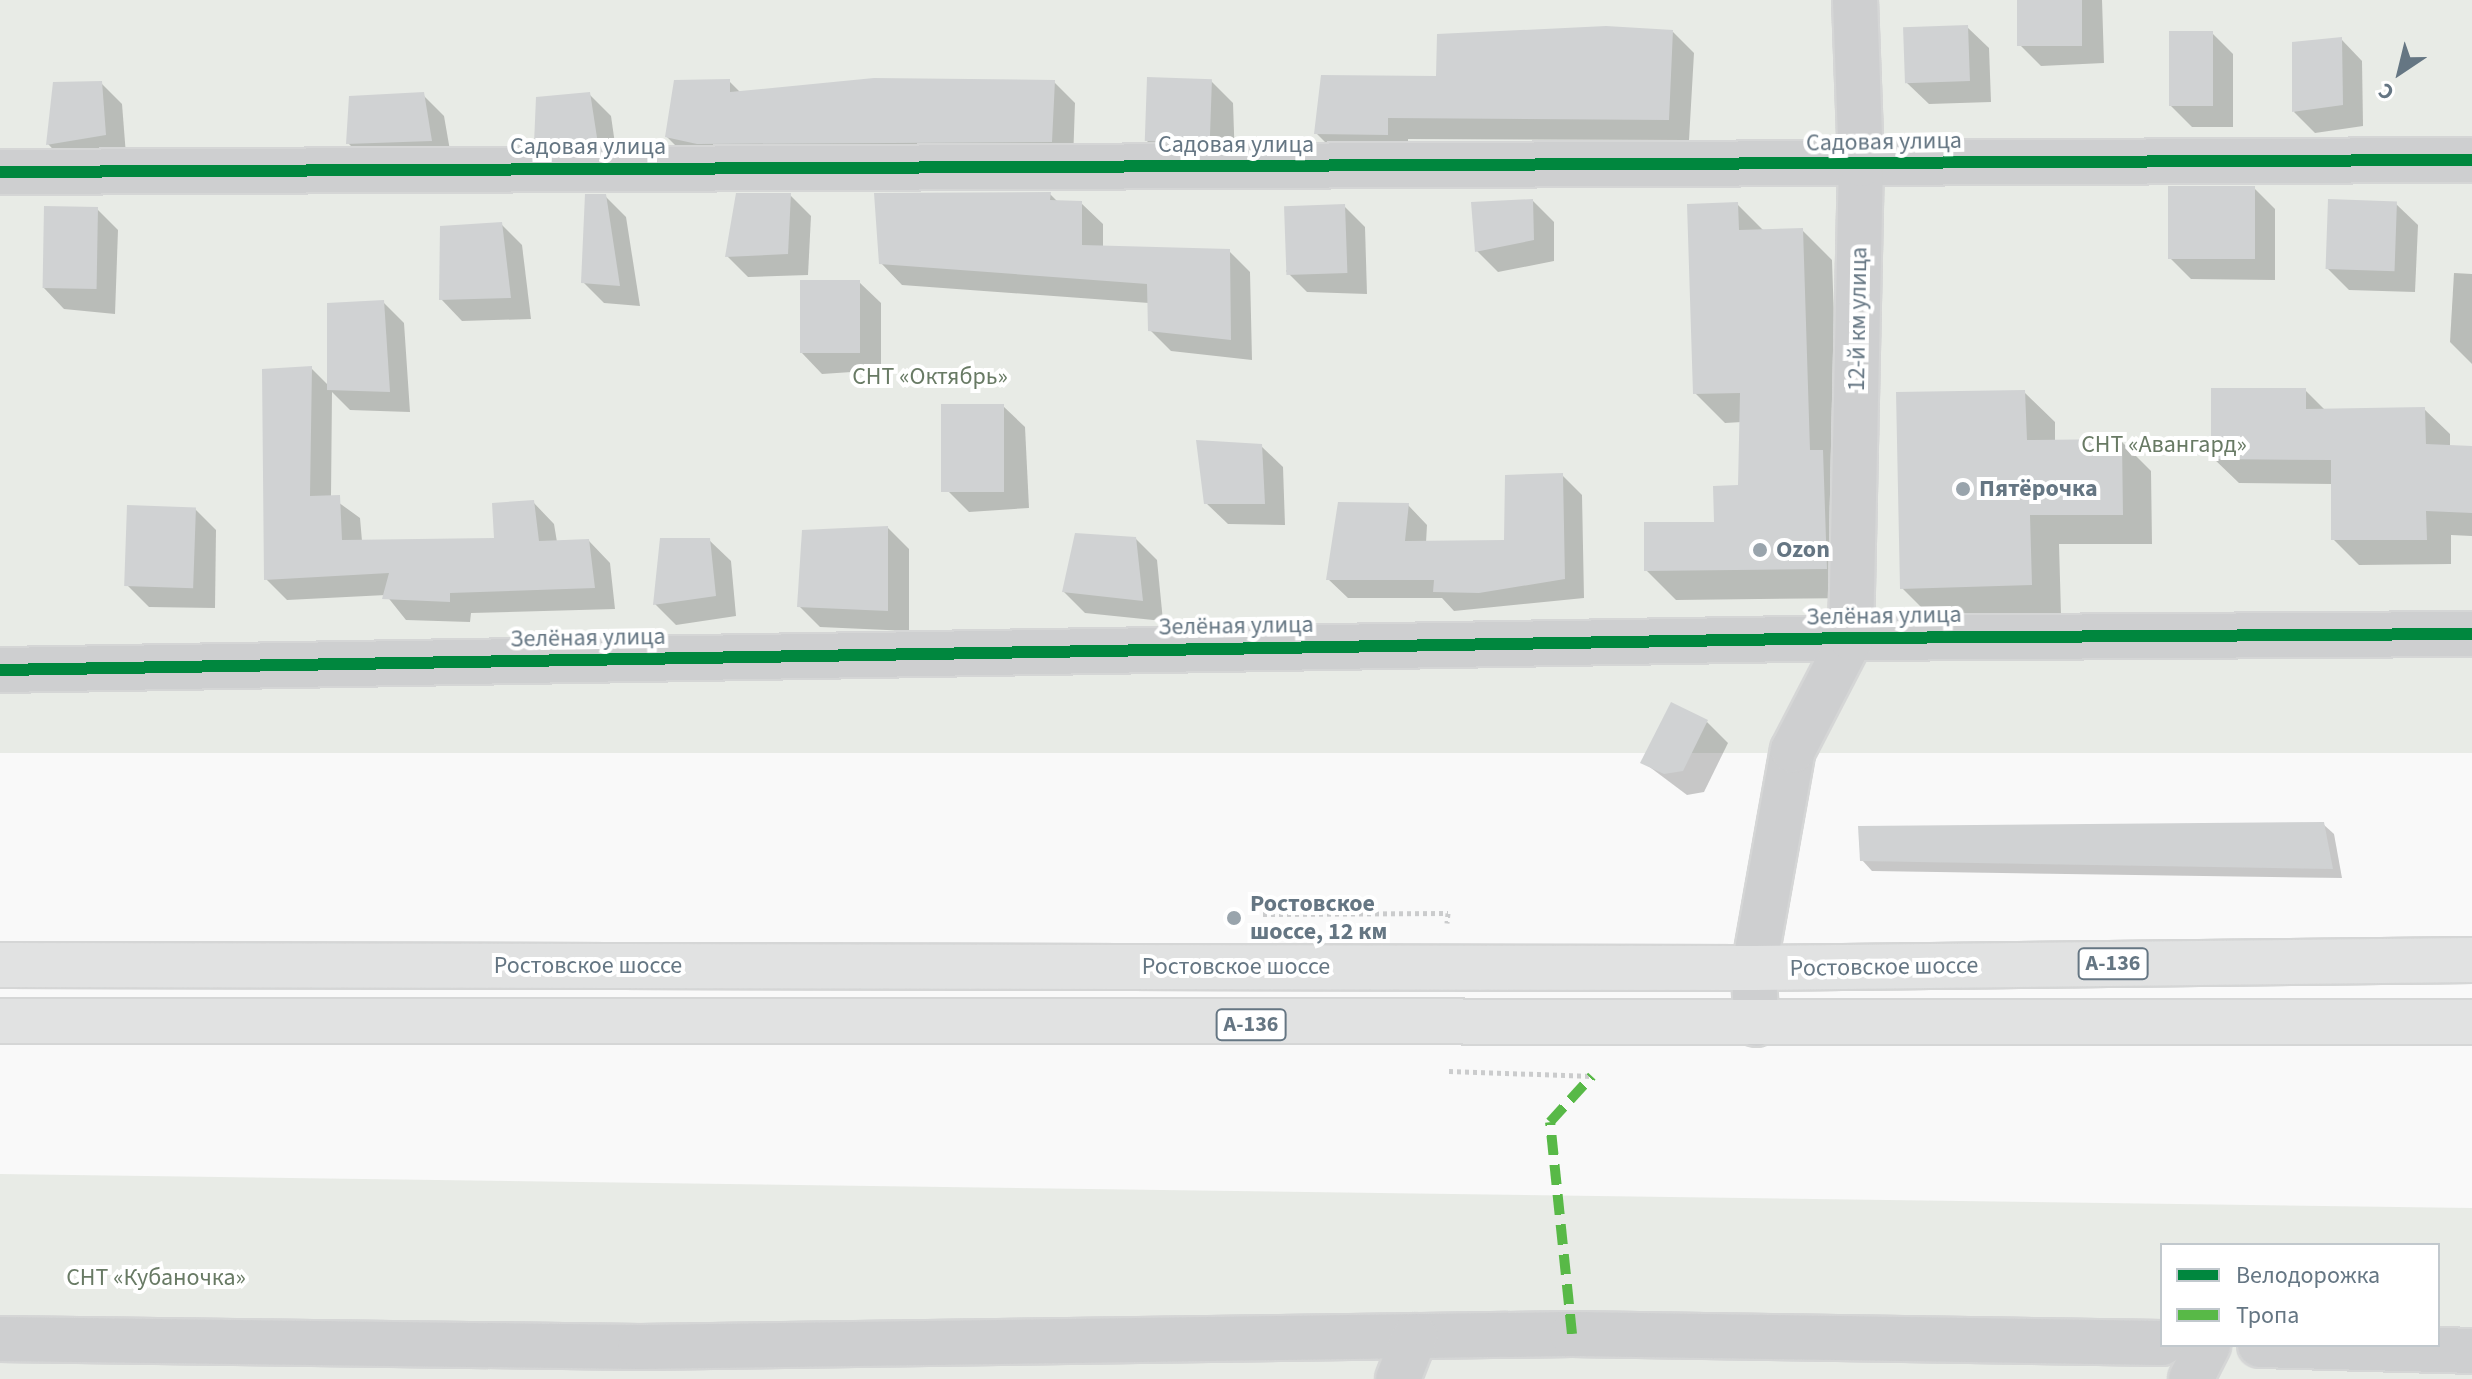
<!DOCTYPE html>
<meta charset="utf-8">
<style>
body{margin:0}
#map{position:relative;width:2472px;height:1379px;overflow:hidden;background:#f9f9f9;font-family:"Source Sans 3",sans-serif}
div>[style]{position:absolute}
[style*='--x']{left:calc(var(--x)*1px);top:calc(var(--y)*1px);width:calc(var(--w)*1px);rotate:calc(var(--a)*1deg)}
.green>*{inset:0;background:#e8ebe6;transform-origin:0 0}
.shadow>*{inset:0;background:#0003}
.building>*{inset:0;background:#d0d2d3;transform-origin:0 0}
.path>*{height:5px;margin-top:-2.5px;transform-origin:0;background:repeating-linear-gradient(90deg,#cbcccd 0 4px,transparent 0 8px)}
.roads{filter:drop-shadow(2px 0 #d5d6d6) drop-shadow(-2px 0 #d5d6d6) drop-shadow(0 2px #d5d6d6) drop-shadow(0 -2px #d5d6d6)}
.street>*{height:44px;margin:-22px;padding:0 22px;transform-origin:22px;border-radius:22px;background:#cecfd0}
.highway>*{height:44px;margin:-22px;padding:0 22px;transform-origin:22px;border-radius:22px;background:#e1e2e2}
.quiet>*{height:10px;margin-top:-5px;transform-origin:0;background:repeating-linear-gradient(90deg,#58b947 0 20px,transparent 0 30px)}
.cycleway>*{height:12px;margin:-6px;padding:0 6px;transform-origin:6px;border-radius:6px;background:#00873e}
.dots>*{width:22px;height:22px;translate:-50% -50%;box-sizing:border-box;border:4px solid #fff;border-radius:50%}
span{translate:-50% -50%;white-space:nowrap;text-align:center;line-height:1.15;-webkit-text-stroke:8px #fff;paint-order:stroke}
.shield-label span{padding:2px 6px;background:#fff;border:2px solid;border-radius:6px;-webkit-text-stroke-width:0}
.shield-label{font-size:22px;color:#657683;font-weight:700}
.street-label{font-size:24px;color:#657683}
.park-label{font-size:24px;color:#687a64}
.poi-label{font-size:24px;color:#657683;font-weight:700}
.left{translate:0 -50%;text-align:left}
.legend{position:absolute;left:2160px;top:1243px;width:280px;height:104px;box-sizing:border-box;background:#fff;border:2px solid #c1c8cd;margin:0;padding:10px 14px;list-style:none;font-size:24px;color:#657683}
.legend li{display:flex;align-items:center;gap:16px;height:40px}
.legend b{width:40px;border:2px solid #c1c8cd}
.north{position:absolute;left:2360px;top:32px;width:80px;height:80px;-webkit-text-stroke:6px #fff;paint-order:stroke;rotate:215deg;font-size:22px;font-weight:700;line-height:32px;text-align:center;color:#657683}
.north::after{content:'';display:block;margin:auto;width:28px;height:36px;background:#657683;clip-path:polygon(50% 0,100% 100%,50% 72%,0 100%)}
</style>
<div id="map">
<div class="green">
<i style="left:0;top:0;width:2472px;height:753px"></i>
<i style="clip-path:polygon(evenodd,0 1174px,2472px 1208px,2472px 1379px,0 1379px,0 1174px,2162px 1245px,2438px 1245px,2438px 1345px,2162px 1345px,2162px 1245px)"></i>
</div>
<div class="shadow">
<i style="clip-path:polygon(2019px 0,2102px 0,2104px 63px,2041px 66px,2020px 45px)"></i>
<i style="clip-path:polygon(1967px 27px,1989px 48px,1991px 102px,1929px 104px,1907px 83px)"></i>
<i style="clip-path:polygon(1673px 32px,1694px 53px,1689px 140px,1408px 139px,1408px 156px,1337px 154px,1316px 133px,1438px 78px)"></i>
<i style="clip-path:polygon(2212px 33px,2233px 54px,2233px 127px,2192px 127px,2171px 106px)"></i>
<i style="clip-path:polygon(2341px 39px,2362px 61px,2363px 126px,2315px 133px,2294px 112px)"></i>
<i style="clip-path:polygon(729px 81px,741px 93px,1054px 82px,1075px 103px,1073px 162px,688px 158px,667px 137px)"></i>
<i style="clip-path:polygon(1211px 81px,1233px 103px,1235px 162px,1167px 161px,1146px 140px)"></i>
<i style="clip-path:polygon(101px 83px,122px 104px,126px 155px,69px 166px,48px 144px)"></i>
<i style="clip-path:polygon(589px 94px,611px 116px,618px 165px,557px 165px,536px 144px)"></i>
<i style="clip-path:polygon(423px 95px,444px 116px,452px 162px,369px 164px,348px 143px)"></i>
<i style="clip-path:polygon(2254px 188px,2275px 209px,2275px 280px,2191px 279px,2170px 258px)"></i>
<i style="clip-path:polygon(1050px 194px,1059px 203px,1081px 203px,1103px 224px,1103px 247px,1229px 251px,1250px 272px,1252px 360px,1171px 351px,1150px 330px,1149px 303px,902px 285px,881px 263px)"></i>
<i style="clip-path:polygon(790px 195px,811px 216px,808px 275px,748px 277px,727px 256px)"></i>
<i style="clip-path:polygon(605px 196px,626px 217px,640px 306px,604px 303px,583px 282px)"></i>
<i style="clip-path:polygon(1533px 201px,1554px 222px,1554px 261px,1498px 272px,1477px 251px)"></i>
<i style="clip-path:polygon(1737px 204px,1764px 231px,1802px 230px,1832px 260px,1839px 469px,1856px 598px,1676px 600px,1646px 570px,1716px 524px,1740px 487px,1742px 422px,1725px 423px,1695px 393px)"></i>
<i style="clip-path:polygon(2396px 204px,2418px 225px,2415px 292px,2349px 290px,2327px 268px)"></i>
<i style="clip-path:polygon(1344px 206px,1365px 227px,1367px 294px,1307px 292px,1286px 271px)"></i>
<i style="clip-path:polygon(97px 209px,118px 230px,115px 314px,64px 309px,43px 287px)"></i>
<i style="clip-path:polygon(501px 224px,522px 245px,531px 319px,462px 321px,441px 299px)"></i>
<i style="clip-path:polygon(2454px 273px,2472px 274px,2472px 364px,2450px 342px)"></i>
<i style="clip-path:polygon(859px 282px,881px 303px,881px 370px,822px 374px,801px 352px)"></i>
<i style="clip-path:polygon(383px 302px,404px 323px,410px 412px,350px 410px,332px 392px,331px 497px,360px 518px,362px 541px,496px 540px,533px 502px,554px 524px,557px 542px,589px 541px,610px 563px,615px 609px,471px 613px,470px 622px,406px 620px,386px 595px,287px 600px,266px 579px,311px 368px,329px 386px)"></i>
<i style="clip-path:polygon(2305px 390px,2326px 411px,2424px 409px,2450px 434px,2450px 447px,2472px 448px,2472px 536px,2451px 535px,2451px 564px,2359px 565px,2333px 539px,2333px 484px,2239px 483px,2213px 458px)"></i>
<i style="clip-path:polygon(2024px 392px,2055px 422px,2055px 441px,2121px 441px,2151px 471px,2152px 544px,2059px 544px,2061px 615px,1932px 618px,1902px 588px)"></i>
<i style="clip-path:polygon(1003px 406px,1025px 427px,1029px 508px,969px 512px,948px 491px)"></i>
<i style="clip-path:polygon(1261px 446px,1283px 467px,1285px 525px,1228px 524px,1206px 503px)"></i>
<i style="clip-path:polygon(1562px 475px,1582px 495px,1584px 598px,1454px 611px,1442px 598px,1348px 598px,1328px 579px,1408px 505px,1427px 525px,1426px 543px,1506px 542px)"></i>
<i style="clip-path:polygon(195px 509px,216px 530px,215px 608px,149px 607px,128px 586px)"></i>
<i style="clip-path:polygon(888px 528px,909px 549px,909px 631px,820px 627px,799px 606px)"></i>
<i style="clip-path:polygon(1136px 539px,1157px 560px,1163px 621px,1085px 613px,1064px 592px)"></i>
<i style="clip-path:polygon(709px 540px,731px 561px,736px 616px,676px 625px,655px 604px)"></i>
<i style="clip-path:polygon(1707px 722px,1728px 743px,1704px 792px,1687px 795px,1643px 762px)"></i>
<i style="clip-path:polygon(2323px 824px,2334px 834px,2342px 878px,1872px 871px,1862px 860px)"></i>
</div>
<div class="building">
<i style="left:2017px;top:0;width:65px;height:46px"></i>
<i style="left:1968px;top:25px;width:56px;height:65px;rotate:88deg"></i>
<i style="clip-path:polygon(1606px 26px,1673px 30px,1669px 120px,1388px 118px,1388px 135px,1314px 134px,1321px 75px,1436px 76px,1437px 34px)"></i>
<i style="left:2169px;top:31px;width:44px;height:75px"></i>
<i style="clip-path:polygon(2342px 37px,2343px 105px,2292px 112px,2292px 42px)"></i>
<i style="left:1147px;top:77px;width:65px;height:64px;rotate:2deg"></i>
<i style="clip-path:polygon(874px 78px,1055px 80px,1052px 142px,697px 144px,665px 137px,674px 80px,730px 79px,730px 92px)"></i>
<i style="clip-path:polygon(102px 81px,106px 135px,46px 145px,53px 82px)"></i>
<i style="clip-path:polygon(424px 92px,432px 141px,346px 144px,349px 96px)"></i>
<i style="clip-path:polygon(590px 92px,598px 144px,534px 144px,536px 97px)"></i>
<i style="left:2168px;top:186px;width:87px;height:73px"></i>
<i style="clip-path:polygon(1051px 192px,1050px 200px,1082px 201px,1082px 245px,1230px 249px,1231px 340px,1148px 331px,1147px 284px,879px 264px,874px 193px)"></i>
<i style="clip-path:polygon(736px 193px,791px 193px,788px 254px,725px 257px)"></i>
<i style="clip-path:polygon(585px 194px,606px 194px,620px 286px,581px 283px)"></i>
<i style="clip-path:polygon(1533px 199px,1534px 240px,1475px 252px,1471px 202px)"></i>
<i style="left:2328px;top:199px;width:69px;height:70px;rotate:2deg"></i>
<i style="clip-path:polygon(1738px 202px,1739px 230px,1803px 228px,1810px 450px,1823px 450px,1827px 569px,1644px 571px,1644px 522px,1714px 522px,1713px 486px,1738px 485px,1740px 393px,1693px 394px,1687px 204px)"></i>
<i style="left:1345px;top:204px;width:69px;height:61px;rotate:88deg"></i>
<i style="left:44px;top:206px;width:54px;height:82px;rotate:1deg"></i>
<i style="clip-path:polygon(502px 222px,511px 298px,439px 300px,440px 226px)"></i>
<i style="left:800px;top:280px;width:60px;height:73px"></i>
<i style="clip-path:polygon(384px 300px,390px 392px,327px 390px,327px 303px)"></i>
<i style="clip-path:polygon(312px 366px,310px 496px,340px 495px,342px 540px,494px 538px,492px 503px,534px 500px,539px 541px,589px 539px,595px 588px,450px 593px,450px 602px,382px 599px,389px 573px,264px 580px,262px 369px)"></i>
<i style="clip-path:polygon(2211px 388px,2306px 388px,2306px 409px,2425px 407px,2426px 444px,2472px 446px,2472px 513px,2426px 511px,2427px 540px,2331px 540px,2331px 460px,2211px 459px)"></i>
<i style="clip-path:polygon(2025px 390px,2027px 440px,2122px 439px,2123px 515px,2030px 515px,2032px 585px,1900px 589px,1896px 392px)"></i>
<i style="left:941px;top:404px;width:63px;height:88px"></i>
<i style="clip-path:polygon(1196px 440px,1262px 444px,1265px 504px,1204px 504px)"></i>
<i style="clip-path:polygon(1563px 473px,1565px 579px,1479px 593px,1433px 592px,1434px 580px,1326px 580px,1338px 502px,1409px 503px,1405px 541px,1504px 540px,1505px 475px)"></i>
<i style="left:127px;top:505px;width:69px;height:81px;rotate:2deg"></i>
<i style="clip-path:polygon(888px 526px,888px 611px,797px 607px,802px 530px)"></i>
<i style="clip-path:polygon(1075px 533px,1136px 537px,1143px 601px,1062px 592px)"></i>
<i style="clip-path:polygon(660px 538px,710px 538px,716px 596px,653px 605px)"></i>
<i style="clip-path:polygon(1671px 702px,1708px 720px,1683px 771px,1664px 774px,1640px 763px)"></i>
<i style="clip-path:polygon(2324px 822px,2333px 869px,1860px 861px,1858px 826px)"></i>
</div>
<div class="path">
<i style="--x:1263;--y:914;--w:185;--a:-0.3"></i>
<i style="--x:1448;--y:913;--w:10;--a:96"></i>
<i style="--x:1449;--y:1071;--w:143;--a:2"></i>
</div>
<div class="roads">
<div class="street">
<i style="--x:0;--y:172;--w:2472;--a:-0.28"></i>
<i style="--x:0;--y:670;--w:1851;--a:-0.99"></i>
<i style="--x:1851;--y:638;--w:621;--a:-0.37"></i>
<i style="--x:1756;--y:1024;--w:56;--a:-92"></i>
<i style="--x:1754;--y:968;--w:221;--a:-79.9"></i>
<i style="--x:1793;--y:750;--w:126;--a:-62.6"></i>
<i style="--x:1851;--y:638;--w:474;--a:-88.8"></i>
<i style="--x:1861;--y:164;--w:164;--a:-92.1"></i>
<i style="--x:0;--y:1339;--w:640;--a:0.72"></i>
<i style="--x:640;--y:1347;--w:932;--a:-0.8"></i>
<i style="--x:1572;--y:1334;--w:590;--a:0.87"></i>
<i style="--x:2260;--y:1345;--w:212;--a:1.6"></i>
<i style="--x:1398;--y:1379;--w:46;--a:-68.4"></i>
<i style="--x:2191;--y:1379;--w:38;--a:-63"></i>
</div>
<div class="highway">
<i style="--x:0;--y:965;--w:1754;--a:0.1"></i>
<i style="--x:1754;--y:968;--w:718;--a:-0.64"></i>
<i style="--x:0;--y:1021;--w:2472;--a:0.02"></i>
</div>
</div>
<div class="quiet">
<i style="--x:1572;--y:1334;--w:213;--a:-95.9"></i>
<i style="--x:1550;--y:1122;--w:62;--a:-47.6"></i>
</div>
<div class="cycleway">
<i style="--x:0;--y:172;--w:2472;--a:-0.28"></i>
<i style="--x:0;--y:670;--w:1851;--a:-0.99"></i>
<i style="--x:1851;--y:638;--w:621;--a:-0.37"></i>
</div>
<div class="dots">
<i style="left:1963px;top:489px;background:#99a4ac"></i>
<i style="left:1760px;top:550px;background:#99a4ac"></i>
<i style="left:1234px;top:918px;background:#99a4ac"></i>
</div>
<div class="shield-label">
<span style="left:2113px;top:964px">А-136</span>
<span style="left:1251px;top:1025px">А-136</span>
</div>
<div class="street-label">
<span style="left:1884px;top:142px;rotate:-1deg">Садовая улица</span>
<span style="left:1236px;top:145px">Садовая улица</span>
<span style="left:588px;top:147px">Садовая улица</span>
<span style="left:1858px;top:319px;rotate:-89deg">12-й км улица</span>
<span style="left:1884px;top:616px;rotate:-1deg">Зелёная улица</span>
<span style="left:1236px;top:626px;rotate:-1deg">Зелёная улица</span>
<span style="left:588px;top:638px;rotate:-1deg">Зелёная улица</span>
<span style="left:588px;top:966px">Ростовское шоссе</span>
<span style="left:1236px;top:967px">Ростовское шоссе</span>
<span style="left:1884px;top:967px;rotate:-1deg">Ростовское шоссе</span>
</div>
<div class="park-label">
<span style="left:930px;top:377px">СНТ «Октябрь»</span>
<span style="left:2164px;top:445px">СНТ «Авангард»</span>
<span style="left:156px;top:1278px">СНТ «Кубаночка»</span>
</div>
<div class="poi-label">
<span class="left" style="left:1979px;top:489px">Пятёрочка</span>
<span class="left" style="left:1776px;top:550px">Ozon</span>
<span class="left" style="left:1250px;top:918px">Ростовское<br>шоссе, 12 км</span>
</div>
<ul class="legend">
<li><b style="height:10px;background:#00873e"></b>Велодорожка</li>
<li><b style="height:10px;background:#58b947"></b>Тропа</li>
</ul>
<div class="north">С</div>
</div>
